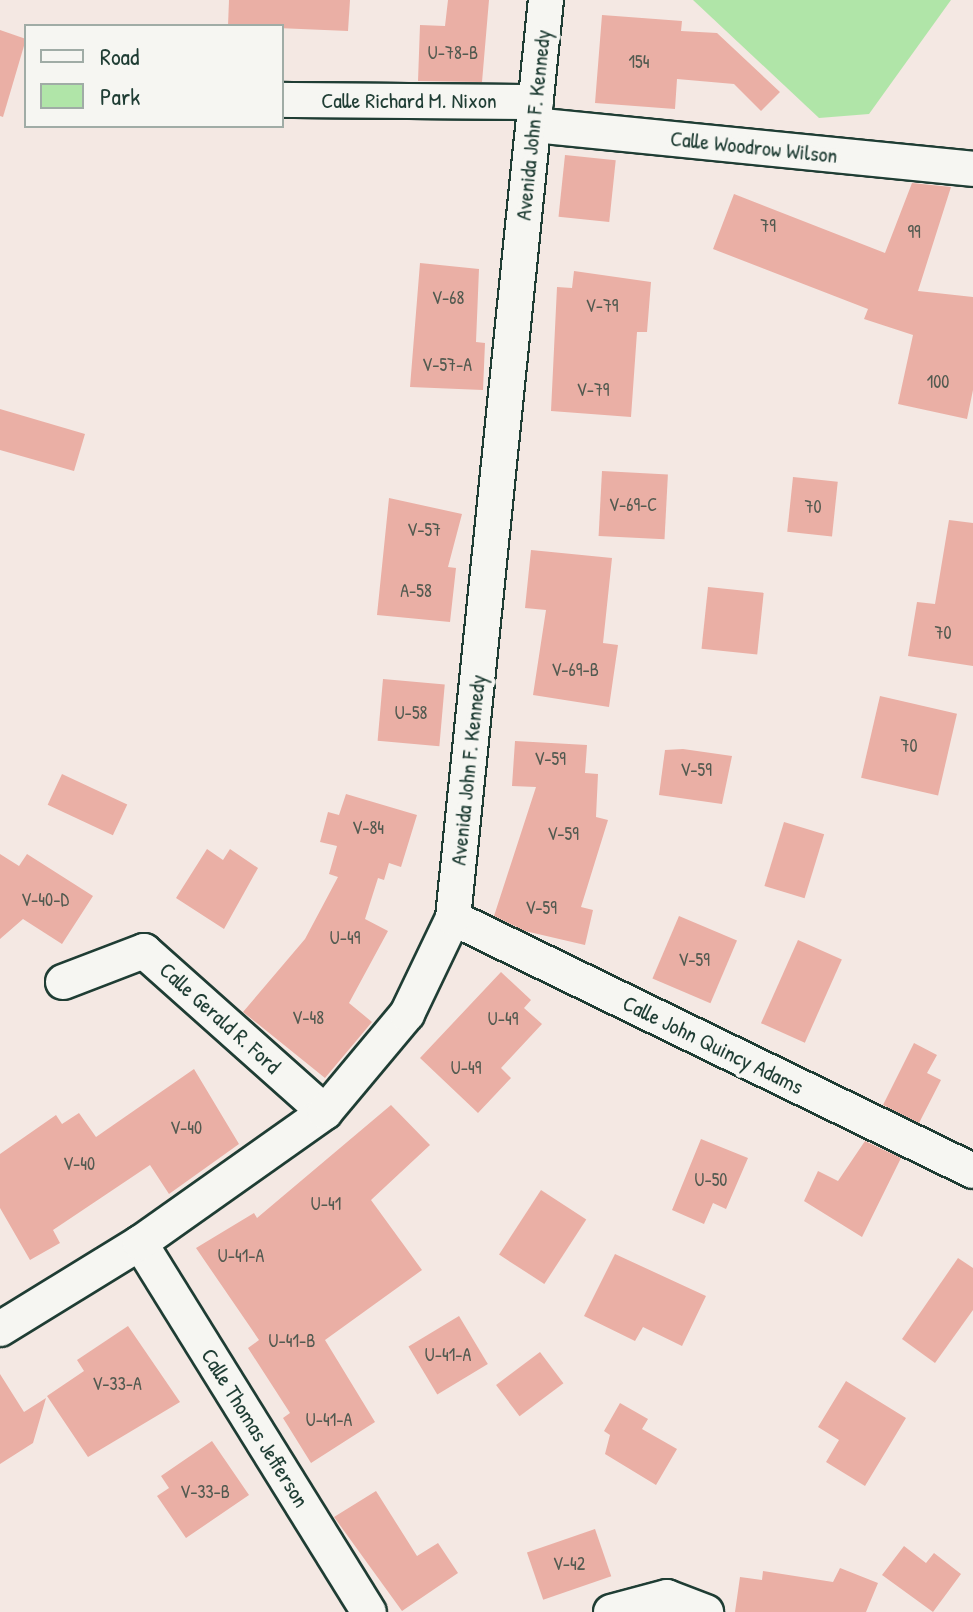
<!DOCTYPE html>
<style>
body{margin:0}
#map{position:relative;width:973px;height:1612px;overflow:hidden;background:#f4e8e3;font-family:"Patrick Hand",sans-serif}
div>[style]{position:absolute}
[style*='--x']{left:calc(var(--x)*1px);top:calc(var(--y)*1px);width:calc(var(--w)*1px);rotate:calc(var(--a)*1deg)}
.green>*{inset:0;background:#b0e5a8}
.building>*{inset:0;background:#eaafa5;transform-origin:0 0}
.roads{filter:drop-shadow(2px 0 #1f3d34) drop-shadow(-2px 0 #1f3d34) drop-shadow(0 2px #1f3d34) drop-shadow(0 -2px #1f3d34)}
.street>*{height:34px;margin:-17px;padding:0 17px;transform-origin:17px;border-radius:17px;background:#f6f6f2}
span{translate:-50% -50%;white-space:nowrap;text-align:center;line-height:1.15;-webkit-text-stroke:8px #f6f6f2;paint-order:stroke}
.number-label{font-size:18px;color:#525a50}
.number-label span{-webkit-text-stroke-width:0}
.street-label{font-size:22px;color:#1f3d34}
.legend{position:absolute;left:24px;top:24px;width:260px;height:104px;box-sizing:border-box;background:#f6f6f2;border:2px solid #a0aca6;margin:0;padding:10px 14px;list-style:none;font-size:24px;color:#1f3d34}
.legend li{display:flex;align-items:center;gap:16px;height:40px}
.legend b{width:40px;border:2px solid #a0aca6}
</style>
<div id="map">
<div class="green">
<i style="clip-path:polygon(693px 0,951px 0,869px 114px,819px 118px)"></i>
</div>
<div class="building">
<i style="clip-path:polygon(229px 0,350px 0,348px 31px,228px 26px)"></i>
<i style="clip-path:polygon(448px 0,489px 0,482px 82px,418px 81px,420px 25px,445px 26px)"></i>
<i style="clip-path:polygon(602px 15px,682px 21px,681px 31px,717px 33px,780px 92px,761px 111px,734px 84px,677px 79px,675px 109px,595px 103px)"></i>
<i style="clip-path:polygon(0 30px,26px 39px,3px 117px,0 116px)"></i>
<i style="left:565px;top:155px;width:51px;height:62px;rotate:6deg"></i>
<i style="clip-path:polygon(912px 183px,951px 187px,918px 291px,973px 297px,973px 390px,967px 419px,898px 404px,913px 335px,864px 319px,868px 309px,713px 249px,734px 194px,885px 253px)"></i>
<i style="clip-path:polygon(420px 263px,479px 269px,476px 342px,485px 343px,483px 390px,410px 387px)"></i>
<i style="clip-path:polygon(574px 271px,651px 282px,647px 332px,637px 332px,631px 417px,551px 411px,557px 287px,572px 288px)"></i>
<i style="clip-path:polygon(0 409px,85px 434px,74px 471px,0 450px)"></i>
<i style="left:602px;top:471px;width:66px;height:65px;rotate:3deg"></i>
<i style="left:793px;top:477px;width:45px;height:55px;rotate:6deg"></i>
<i style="clip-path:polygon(389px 498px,462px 514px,448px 567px,456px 568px,450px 622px,377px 615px)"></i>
<i style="clip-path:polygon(949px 520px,973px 523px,973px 666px,908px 656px,917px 602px,935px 604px)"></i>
<i style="clip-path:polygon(531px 550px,612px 558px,603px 643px,618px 645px,609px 707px,533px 695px,546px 610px,525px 608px)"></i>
<i style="left:708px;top:587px;width:56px;height:62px;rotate:6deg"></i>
<i style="left:383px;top:679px;width:62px;height:62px;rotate:5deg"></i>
<i style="left:880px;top:696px;width:79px;height:84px;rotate:13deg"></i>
<i style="clip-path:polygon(515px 741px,587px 745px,585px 773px,598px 774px,596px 817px,608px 820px,581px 907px,593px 910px,585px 945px,525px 931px,494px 916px,536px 787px,512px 786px)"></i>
<i style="clip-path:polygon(683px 749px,732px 756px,722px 804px,659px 795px,665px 750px)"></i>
<i style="left:62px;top:774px;width:72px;height:34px;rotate:25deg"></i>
<i style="clip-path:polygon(346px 794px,417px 815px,401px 867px,389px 863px,384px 880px,378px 878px,365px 919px,388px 931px,349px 1003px,372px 1022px,325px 1078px,243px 1012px,305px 939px,338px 877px,329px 874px,337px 846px,320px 842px,328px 812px,339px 815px)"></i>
<i style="left:784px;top:822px;width:42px;height:67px;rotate:17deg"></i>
<i style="clip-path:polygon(207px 849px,223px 860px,230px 849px,258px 868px,224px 929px,176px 898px)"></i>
<i style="clip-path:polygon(0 854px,19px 866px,27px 854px,93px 896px,62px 944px,23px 919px,0 939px)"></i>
<i style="left:679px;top:916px;width:63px;height:68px;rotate:23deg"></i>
<i style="left:798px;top:940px;width:48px;height:91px;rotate:24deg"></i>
<i style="clip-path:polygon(501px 972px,531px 1000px,524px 1008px,542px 1024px,501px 1068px,511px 1078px,478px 1113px,420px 1058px)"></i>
<i style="clip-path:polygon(914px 1043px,937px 1055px,927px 1073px,941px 1080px,919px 1123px,883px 1105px)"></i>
<i style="clip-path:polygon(194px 1069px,239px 1144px,169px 1194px,150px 1165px,53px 1230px,60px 1243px,30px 1260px,0 1208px,0 1154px,56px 1115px,62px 1124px,79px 1113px,96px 1137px)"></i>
<i style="clip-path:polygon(391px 1105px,430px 1145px,371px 1200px,422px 1270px,325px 1340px,375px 1422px,311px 1463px,283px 1418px,290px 1413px,248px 1348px,259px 1340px,196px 1248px,254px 1213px,257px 1218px)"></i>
<i style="clip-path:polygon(701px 1139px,748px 1158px,726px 1209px,713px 1203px,704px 1224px,672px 1210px)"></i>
<i style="clip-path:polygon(865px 1141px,901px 1158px,862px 1237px,804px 1201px,818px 1171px,838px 1181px)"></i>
<i style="left:541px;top:1190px;width:54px;height:77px;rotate:33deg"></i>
<i style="clip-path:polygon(615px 1254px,706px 1296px,682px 1346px,643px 1327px,635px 1341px,584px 1316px)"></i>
<i style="clip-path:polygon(958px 1258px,973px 1268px,973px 1310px,935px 1363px,902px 1339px)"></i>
<i style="left:459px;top:1316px;width:56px;height:59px;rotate:59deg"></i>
<i style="clip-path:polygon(128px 1326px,180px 1402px,88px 1457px,47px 1396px,84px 1371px,77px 1360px)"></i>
<i style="left:540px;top:1352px;width:39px;height:55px;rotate:53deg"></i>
<i style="clip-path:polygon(0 1374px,24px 1412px,46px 1398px,33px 1443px,0 1464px)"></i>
<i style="clip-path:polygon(846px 1381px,906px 1418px,865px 1486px,826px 1462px,839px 1440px,818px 1427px)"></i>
<i style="clip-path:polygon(620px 1403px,648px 1419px,642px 1429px,677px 1449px,656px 1485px,605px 1454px,610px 1435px,604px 1431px)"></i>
<i style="clip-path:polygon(212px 1441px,249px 1495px,186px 1538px,157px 1496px,169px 1488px,161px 1476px)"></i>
<i style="clip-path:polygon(376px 1491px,417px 1556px,438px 1543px,458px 1573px,402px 1611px,334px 1517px)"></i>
<i style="left:595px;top:1529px;width:50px;height:72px;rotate:71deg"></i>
<i style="clip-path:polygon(904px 1546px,926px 1563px,934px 1553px,961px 1574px,933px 1612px,882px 1575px)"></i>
<i style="clip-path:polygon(840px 1568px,878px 1583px,866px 1612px,735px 1612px,740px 1577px,762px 1580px,763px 1571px,833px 1582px)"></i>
</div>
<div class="roads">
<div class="street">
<i style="--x:282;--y:100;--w:254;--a:0.5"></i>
<i style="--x:534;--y:125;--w:441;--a:5.7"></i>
<i style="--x:453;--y:918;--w:578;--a:25.94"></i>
<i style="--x:63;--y:982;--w:87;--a:-20.9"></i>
<i style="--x:144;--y:951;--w:242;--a:41.7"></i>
<i style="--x:140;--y:1243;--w:434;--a:58.2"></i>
<i style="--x:0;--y:1329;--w:164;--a:-31.6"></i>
<i style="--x:140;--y:1243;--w:227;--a:-35.3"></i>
<i style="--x:325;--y:1112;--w:128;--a:-50.1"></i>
<i style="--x:407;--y:1014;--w:106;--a:-64.4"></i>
<i style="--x:453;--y:918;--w:923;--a:-84.22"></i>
<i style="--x:611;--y:1612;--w:58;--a:-15"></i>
<i style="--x:667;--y:1597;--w:42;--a:21"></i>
</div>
</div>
<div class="number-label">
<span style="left:453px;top:53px">U-78-B</span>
<span style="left:639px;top:62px">154</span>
<span style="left:768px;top:226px">79</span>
<span style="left:914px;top:232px">99</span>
<span style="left:448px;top:298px">V-68</span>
<span style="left:602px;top:306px">V-79</span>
<span style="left:447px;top:365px">V-57-A</span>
<span style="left:938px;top:382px">100</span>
<span style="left:593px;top:390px">V-79</span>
<span style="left:633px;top:505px">V-69-C</span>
<span style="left:813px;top:507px">70</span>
<span style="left:424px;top:530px">V-57</span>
<span style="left:416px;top:591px">A-58</span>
<span style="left:943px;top:633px">70</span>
<span style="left:575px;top:670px">V-69-B</span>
<span style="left:411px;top:713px">U-58</span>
<span style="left:909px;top:746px">70</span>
<span style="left:550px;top:759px">V-59</span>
<span style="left:696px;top:770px">V-59</span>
<span style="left:368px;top:828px">V-84</span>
<span style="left:563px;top:834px">V-59</span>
<span style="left:45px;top:900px">V-40-D</span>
<span style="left:541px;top:908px">V-59</span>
<span style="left:345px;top:938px">U-49</span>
<span style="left:694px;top:960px">V-59</span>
<span style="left:308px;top:1018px">V-48</span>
<span style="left:503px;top:1019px">U-49</span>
<span style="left:466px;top:1068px">U-49</span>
<span style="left:186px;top:1128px">V-40</span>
<span style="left:79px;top:1164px">V-40</span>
<span style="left:711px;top:1180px">U-50</span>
<span style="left:326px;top:1204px">U-41</span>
<span style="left:241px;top:1256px">U-41-A</span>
<span style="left:292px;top:1341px">U-41-B</span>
<span style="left:448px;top:1355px">U-41-A</span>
<span style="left:117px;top:1384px">V-33-A</span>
<span style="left:329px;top:1420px">U-41-A</span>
<span style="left:205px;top:1492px">V-33-B</span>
<span style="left:569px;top:1564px">V-42</span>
</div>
<div class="street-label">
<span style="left:409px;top:101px">Calle Richard M. Nixon</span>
<span style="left:533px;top:125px;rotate:-84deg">Avenida John F. Kennedy</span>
<span style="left:754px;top:147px;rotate:6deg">Calle Woodrow Wilson</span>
<span style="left:468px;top:770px;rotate:-84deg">Avenida John F. Kennedy</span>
<span style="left:220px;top:1018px;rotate:42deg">Calle Gerald R. Ford</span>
<span style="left:713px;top:1045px;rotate:26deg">Calle John Quincy Adams</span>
<span style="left:255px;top:1428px;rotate:58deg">Calle Thomas Jefferson</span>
</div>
<ul class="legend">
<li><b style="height:10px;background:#f6f6f2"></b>Road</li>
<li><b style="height:22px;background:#b0e5a8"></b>Park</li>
</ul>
</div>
